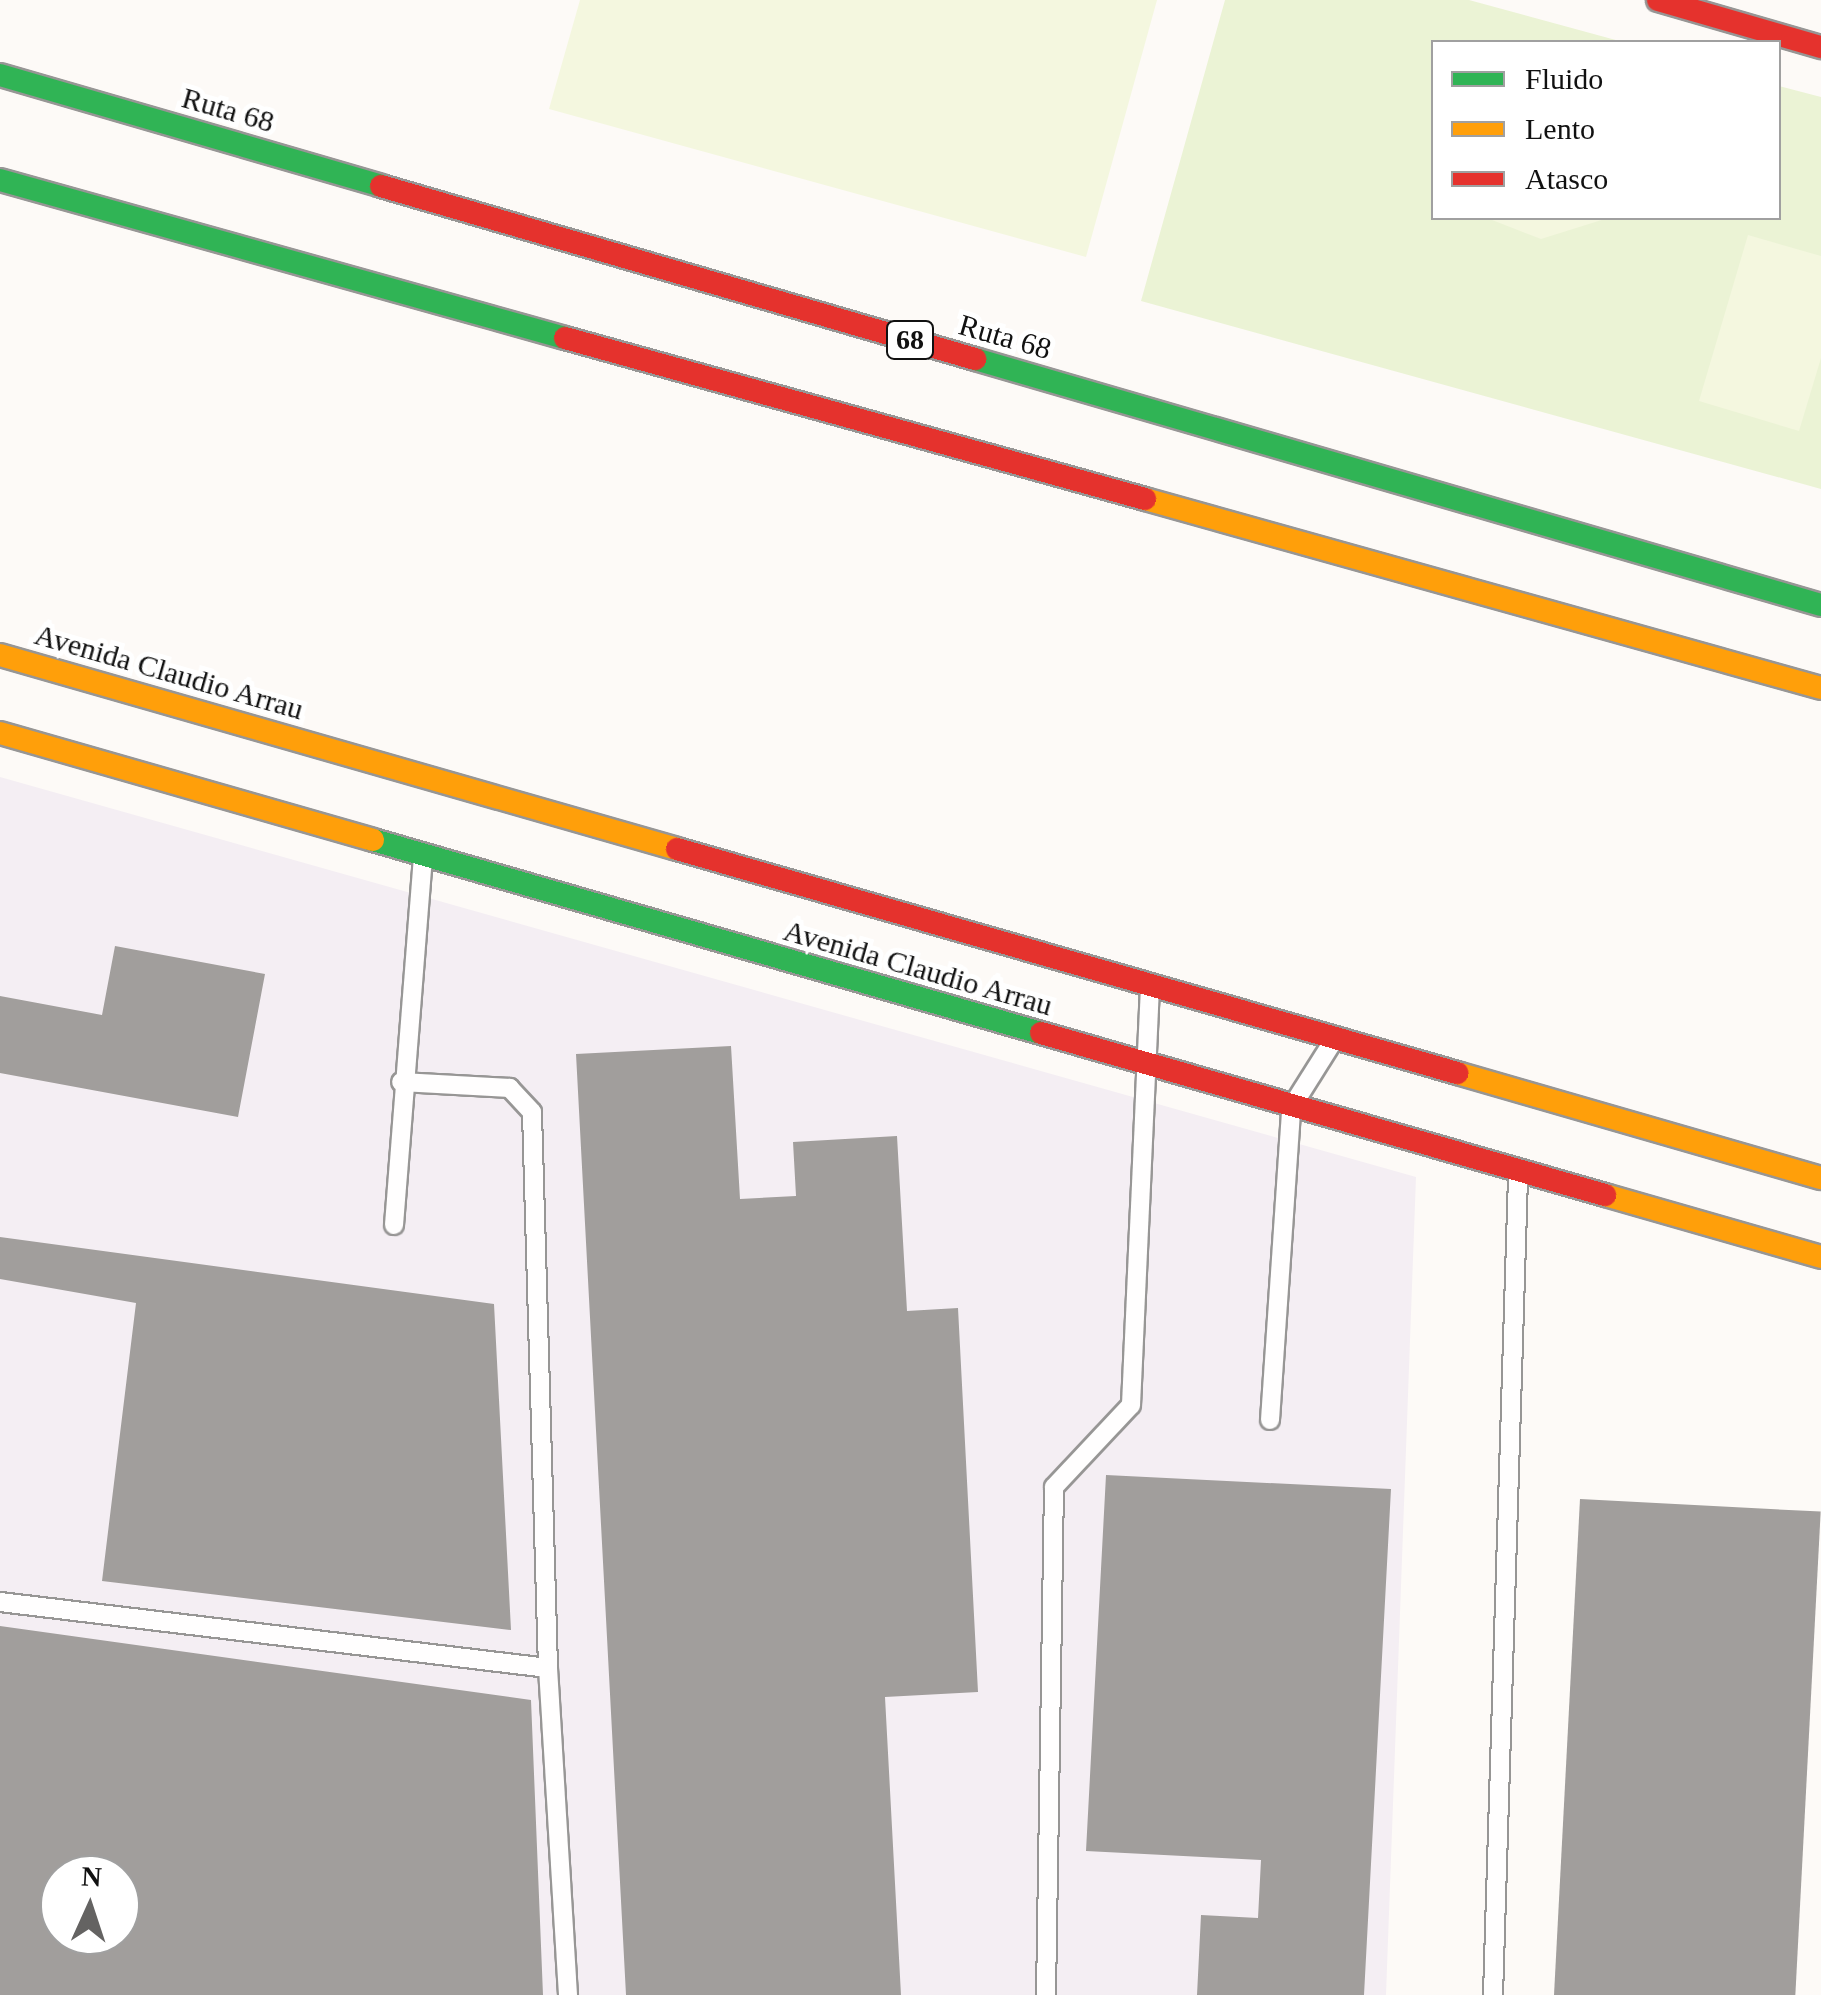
<!DOCTYPE html>
<style>
body{margin:0}
#map{position:relative;width:1821px;height:1995px;overflow:hidden;background:#fdfaf7;font-family:"Times New Roman",serif}
div>[style]{position:absolute}
[style*='--x']{left:calc(var(--x)*1px);top:calc(var(--y)*1px);width:calc(var(--w)*1px);rotate:calc(var(--a)*1deg)}
.industrial>*{inset:0;background:#f4eef3}
.green>*{inset:0;background:#ebf3d5}
.pitch>*{inset:0;background:#f4f7df}
.building>*{inset:0;background:#a19e9c;transform-origin:0 0}
.roads{filter:drop-shadow(2px 0 #979695) drop-shadow(-2px 0 #979695) drop-shadow(0 2px #979695) drop-shadow(0 -2px #979695)}
.lane>*{height:18px;margin:-9px;padding:0 9px;transform-origin:9px;border-radius:9px;background:#fffefe}
.fast>*{height:22px;margin:-11px;padding:0 11px;transform-origin:11px;border-radius:11px;background:#30b455}
.slow>*{height:22px;margin:-11px;padding:0 11px;transform-origin:11px;border-radius:11px;background:#ff9f0a}
.jam>*{height:22px;margin:-11px;padding:0 11px;transform-origin:11px;border-radius:11px;background:#e5322d}
span{translate:-50% -50%;white-space:nowrap;text-align:center;line-height:1.15;-webkit-text-stroke:10px #fff;paint-order:stroke}
.shield-label span{padding:2px 8px;background:#fff;border:2px solid;border-radius:8px;-webkit-text-stroke-width:0}
.shield-label{font-size:28px;color:#111;font-weight:700}
.street-label{font-size:30px;color:#111}
.legend{position:absolute;left:1431px;top:40px;width:350px;height:180px;box-sizing:border-box;background:#fff;border:2px solid #a0a0a0;margin:0;padding:12px 18px;list-style:none;font-size:30px;color:#111}
.legend li{display:flex;align-items:center;gap:20px;height:50px}
.legend b{width:50px;border:2px solid #a0a0a0}
.north{position:absolute;left:40px;top:1855px;width:100px;height:100px;box-sizing:border-box;background:#fff;border:2px solid #a0a0a0;border-radius:50%;rotate:3deg;font-size:28px;font-weight:700;line-height:40px;text-align:center;color:#111}
.north::after{content:'';display:block;margin:auto;width:35px;height:45px;background:#646362;clip-path:polygon(50% 0,100% 100%,50% 72%,0 100%)}
</style>
<div id="map">
<div class="industrial">
<i style="clip-path:polygon(evenodd,0 777px,1416px 1177px,1386px 1995px,0 1995px,0 777px,60px 1875px,120px 1875px,120px 1935px,60px 1935px,60px 1875px)"></i>
</div>
<div class="green">
<i style="clip-path:polygon(1225px 0,1469px 0,1623px 42px,1434px 42px,1434px 218px,1778px 218px,1779px 86px,1821px 97px,1821px 489px,1141px 301px)"></i>
</div>
<div class="pitch">
<i style="clip-path:polygon(580px 0,1157px 0,1086px 257px,549px 109px)"></i>
<i style="clip-path:polygon(1487px 218px,1608px 218px,1541px 239px)"></i>
<i style="clip-path:polygon(1748px 235px,1821px 256px,1821px 358px,1799px 431px,1699px 401px)"></i>
</div>
<div class="building">
<i style="clip-path:polygon(115px 946px,265px 974px,238px 1117px,0 1073px,0 996px,102px 1015px)"></i>
<i style="clip-path:polygon(731px 1046px,740px 1199px,796px 1196px,793px 1142px,897px 1136px,907px 1311px,958px 1308px,978px 1692px,885px 1697px,901px 1995px,626px 1995px,576px 1054px)"></i>
<i style="clip-path:polygon(0 1237px,494px 1304px,511px 1630px,102px 1581px,136px 1303px,0 1279px)"></i>
<i style="clip-path:polygon(1106px 1475px,1391px 1489px,1364px 1995px,1197px 1995px,1201px 1915px,1258px 1918px,1261px 1860px,1086px 1851px)"></i>
<i style="left:1580px;top:1499px;width:241px;height:497px;rotate:3deg"></i>
<i style="clip-path:polygon(evenodd,0 1626px,531px 1700px,543px 1995px,0 1995px,0 1626px,60px 1875px,120px 1875px,120px 1935px,60px 1935px,60px 1875px)"></i>
</div>
<div class="roads">
<div class="lane">
<i style="--x:394;--y:1225;--w:370;--a:-85.5"></i>
<i style="--x:1270;--y:1420;--w:313;--a:-86.1"></i>
<i style="--x:1291;--y:1108;--w:77;--a:-57.8"></i>
<i style="--x:0;--y:1602;--w:552;--a:6.87"></i>
<i style="--x:548;--y:1668;--w:556;--a:-91.65"></i>
<i style="--x:532;--y:1112;--w:33;--a:-133"></i>
<i style="--x:510;--y:1088;--w:109;--a:-176.8"></i>
<i style="--x:548;--y:1668;--w:328;--a:86.5"></i>
<i style="--x:1046;--y:1995;--w:508;--a:-89.1"></i>
<i style="--x:1054;--y:1487;--w:112;--a:-46.8"></i>
<i style="--x:1131;--y:1405;--w:414;--a:-87.4"></i>
<i style="--x:1493;--y:1995;--w:819;--a:-88.25"></i>
</div>
<div class="fast">
<i style="--x:0;--y:75;--w:397;--a:16.2"></i>
<i style="--x:0;--y:180;--w:587;--a:15.62"></i>
<i style="--x:975;--y:359;--w:881;--a:16.21"></i>
<i style="--x:373;--y:840;--w:695;--a:16.12"></i>
</div>
<div class="slow">
<i style="--x:1145;--y:499;--w:702;--a:15.62"></i>
<i style="--x:0;--y:655;--w:704;--a:15.99"></i>
<i style="--x:0;--y:733;--w:388;--a:16"></i>
<i style="--x:1457;--y:1073;--w:379;--a:16.1"></i>
<i style="--x:1605;--y:1195;--w:225;--a:16"></i>
</div>
<div class="jam">
<i style="--x:1658;--y:0;--w:170;--a:16.1"></i>
<i style="--x:381;--y:186;--w:619;--a:16.24"></i>
<i style="--x:565;--y:338;--w:602;--a:15.51"></i>
<i style="--x:677;--y:849;--w:812;--a:16.02"></i>
<i style="--x:1041;--y:1033;--w:587;--a:16.03"></i>
</div>
</div>
<div class="shield-label">
<span style="left:910px;top:340px">68</span>
</div>
<div class="street-label">
<span style="left:228px;top:110px;rotate:16deg">Ruta 68</span>
<span style="left:1005px;top:337px;rotate:16deg">Ruta 68</span>
<span style="left:169px;top:672px;rotate:16deg">Avenida Claudio Arrau</span>
<span style="left:918px;top:968px;rotate:16deg">Avenida Claudio Arrau</span>
</div>
<ul class="legend">
<li><b style="height:12px;background:#30b455"></b>Fluido</li>
<li><b style="height:12px;background:#ff9f0a"></b>Lento</li>
<li><b style="height:12px;background:#e5322d"></b>Atasco</li>
</ul>
<div class="north">N</div>
</div>
